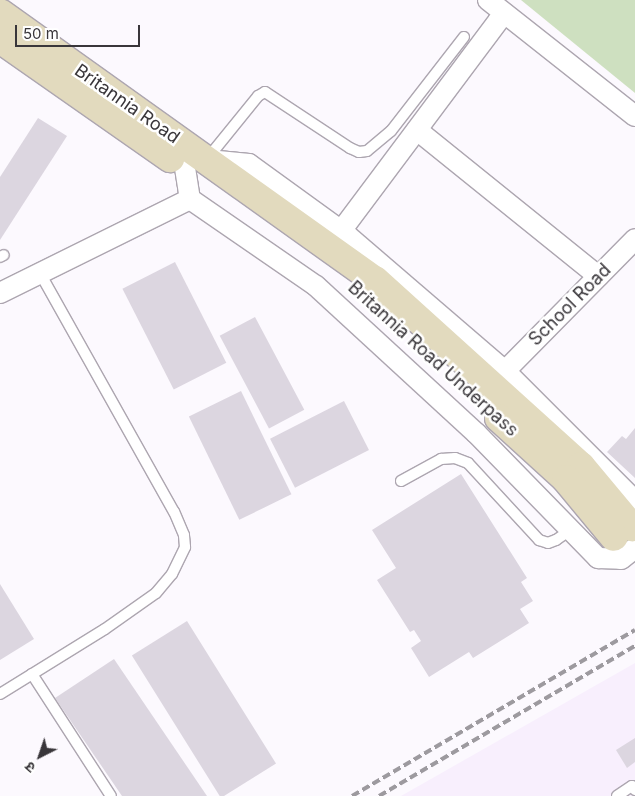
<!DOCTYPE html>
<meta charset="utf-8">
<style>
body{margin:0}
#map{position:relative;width:635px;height:796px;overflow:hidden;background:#fcf9fe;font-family:Inter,"Noto Sans Devanagari",sans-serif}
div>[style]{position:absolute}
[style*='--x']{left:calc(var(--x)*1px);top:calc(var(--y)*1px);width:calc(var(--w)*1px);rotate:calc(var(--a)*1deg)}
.built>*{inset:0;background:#f8effd}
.green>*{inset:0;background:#cee0c0}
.building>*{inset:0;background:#dcd6e0;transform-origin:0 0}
.secondary-tunnel>*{height:28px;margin-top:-14px;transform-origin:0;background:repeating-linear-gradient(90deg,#d5d2d7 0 28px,transparent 0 42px)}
.roads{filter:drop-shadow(1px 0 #ada6b0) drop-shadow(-1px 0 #ada6b0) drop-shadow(0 1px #ada6b0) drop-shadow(0 -1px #ada6b0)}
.lane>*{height:10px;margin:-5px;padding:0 5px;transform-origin:5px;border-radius:5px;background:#fff}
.street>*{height:20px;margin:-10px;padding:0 10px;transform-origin:10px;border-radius:10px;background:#fff}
.secondary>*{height:28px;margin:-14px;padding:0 14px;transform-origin:14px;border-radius:14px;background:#e2dabe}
.rail>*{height:4px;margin-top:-2px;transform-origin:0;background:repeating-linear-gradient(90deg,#9d9a9f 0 8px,transparent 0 12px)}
span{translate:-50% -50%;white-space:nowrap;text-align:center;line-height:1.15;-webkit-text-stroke:5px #fff;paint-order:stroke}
.street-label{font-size:18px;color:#39363a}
.north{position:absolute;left:15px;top:731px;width:50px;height:50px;-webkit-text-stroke:4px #fff;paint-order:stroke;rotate:221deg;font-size:14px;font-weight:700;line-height:20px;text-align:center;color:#39363a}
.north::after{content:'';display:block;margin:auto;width:18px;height:22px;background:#39363a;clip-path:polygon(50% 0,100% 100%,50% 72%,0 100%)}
.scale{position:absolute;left:15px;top:25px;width:125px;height:22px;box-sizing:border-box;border:2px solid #39363a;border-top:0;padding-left:6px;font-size:15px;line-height:18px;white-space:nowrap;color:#39363a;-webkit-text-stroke:4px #fff;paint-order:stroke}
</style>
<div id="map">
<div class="built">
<i style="clip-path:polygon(635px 663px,635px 796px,401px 796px)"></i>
</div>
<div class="green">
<i style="clip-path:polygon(521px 0,635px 0,635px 93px)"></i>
</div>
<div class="building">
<i style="clip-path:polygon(38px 118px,67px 136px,0 240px,0 177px)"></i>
<i style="left:175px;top:262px;width:113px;height:59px;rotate:63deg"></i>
<i style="left:255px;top:317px;width:105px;height:40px;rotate:62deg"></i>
<i style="left:241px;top:391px;width:115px;height:58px;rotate:64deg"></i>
<i style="left:344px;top:401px;width:55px;height:83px;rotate:63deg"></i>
<i style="clip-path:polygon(635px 428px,635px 478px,607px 452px,622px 436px,626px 439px)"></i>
<i style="clip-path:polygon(461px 474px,527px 578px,521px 582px,533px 601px,520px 609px,529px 623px,473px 658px,469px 652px,429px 677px,411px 648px,421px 641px,414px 630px,410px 632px,377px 580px,396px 568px,372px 530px)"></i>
<i style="clip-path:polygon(0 584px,34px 639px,0 660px)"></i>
<i style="left:187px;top:621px;width:168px;height:65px;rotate:58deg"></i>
<i style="clip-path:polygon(114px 659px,207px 796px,122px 796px,55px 698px)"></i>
<i style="clip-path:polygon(635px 738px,635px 762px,627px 768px,616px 750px)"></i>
</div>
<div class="secondary-tunnel">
<i style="--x:614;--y:537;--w:39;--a:58"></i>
</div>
<div class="roads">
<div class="lane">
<i style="--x:207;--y:159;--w:81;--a:-51"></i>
<i style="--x:258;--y:96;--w:8;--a:-30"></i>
<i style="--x:265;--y:92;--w:102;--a:33.4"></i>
<i style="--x:350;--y:148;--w:10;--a:24"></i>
<i style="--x:359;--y:152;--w:8;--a:-7"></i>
<i style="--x:367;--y:151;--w:31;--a:-40"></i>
<i style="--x:391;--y:131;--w:119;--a:-52.2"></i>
<i style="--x:0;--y:257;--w:4;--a:-27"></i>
<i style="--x:401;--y:481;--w:46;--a:-28.8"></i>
<i style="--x:441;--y:459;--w:14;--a:-4"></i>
<i style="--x:455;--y:458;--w:14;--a:21"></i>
<i style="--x:468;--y:463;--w:105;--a:47.3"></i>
<i style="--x:539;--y:540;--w:9;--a:18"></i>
<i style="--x:548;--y:543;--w:9;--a:-21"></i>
<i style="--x:556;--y:540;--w:19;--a:-35"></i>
<i style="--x:32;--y:674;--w:145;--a:57.1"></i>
<i style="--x:0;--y:694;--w:123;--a:-31.8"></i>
<i style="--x:105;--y:629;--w:62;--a:-35.2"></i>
<i style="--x:156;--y:593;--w:25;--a:-50"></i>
<i style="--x:172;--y:574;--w:30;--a:-64"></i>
<i style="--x:185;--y:547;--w:12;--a:-95"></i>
<i style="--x:184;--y:535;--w:25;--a:-113"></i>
<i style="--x:174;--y:512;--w:274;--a:-119.3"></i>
<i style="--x:617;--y:796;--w:18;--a:-34"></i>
<i style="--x:632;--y:786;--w:5;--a:53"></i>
</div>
<div class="street">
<i style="--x:488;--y:0;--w:187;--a:38.3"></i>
<i style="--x:417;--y:130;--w:233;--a:38.9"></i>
<i style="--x:208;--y:160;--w:41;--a:5.6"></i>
<i style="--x:249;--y:164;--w:122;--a:36"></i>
<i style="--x:348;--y:236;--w:207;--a:40.7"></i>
<i style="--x:505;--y:371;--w:184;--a:45"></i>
<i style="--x:185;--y:168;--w:31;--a:81"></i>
<i style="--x:190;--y:199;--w:153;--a:34.6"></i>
<i style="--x:316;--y:286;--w:217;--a:42.6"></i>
<i style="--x:476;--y:433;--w:175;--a:45.7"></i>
<i style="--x:598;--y:558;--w:23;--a:2"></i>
<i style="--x:621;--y:559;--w:18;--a:-38"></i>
<i style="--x:341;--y:231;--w:272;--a:-53.2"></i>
<i style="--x:0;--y:293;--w:212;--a:-26.3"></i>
<i style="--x:505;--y:371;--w:185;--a:-45.4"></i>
</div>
<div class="secondary">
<i style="--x:0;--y:13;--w:460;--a:35.5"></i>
<i style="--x:375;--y:280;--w:278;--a:42.1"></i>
<i style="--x:581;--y:466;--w:80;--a:50.1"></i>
<i style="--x:0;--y:39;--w:208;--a:35"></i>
<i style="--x:499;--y:418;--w:91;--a:42.3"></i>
<i style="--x:566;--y:479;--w:75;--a:50.4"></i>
</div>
</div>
<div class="rail">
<i style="--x:352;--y:796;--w:328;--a:-30.4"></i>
<i style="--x:379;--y:796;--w:297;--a:-30.4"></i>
</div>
<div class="street-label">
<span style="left:127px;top:104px;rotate:35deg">Britannia Road</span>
<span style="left:570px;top:305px;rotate:-45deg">School Road</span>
<span style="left:433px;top:359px;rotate:42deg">Britannia Road Underpass</span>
</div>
<div class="north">उ</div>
<div class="scale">50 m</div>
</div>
